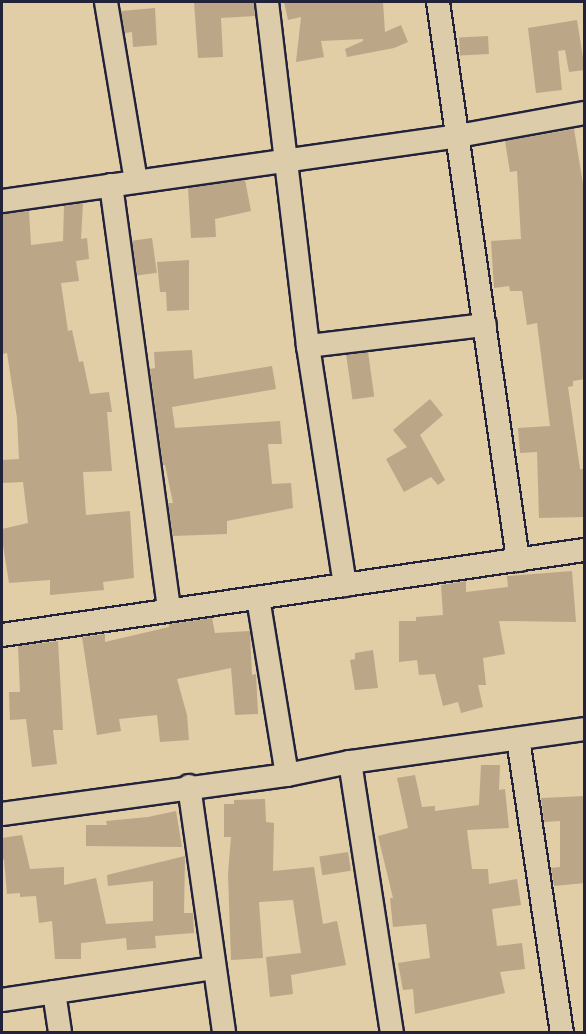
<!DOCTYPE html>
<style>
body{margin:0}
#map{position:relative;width:586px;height:1034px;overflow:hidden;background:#e1cda6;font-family:Caveat,sans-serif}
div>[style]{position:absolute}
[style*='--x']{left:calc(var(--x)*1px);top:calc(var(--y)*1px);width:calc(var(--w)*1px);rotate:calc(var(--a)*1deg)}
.building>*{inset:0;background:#bba688;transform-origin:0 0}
.roads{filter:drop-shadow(2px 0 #22223b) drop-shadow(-2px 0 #22223b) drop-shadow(0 2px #22223b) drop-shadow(0 -2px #22223b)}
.street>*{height:22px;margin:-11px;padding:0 11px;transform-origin:11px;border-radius:11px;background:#ddcca9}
span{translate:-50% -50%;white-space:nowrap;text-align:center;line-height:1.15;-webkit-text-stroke:4.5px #ddcca9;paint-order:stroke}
.frame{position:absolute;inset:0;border:3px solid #22223b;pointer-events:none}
</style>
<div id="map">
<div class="building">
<i style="clip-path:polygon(194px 2px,254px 2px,255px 16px,221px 18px,223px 57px,198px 58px)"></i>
<i style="clip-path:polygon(284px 2px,383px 2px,385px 32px,401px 25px,408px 42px,394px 48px,347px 57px,345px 49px,363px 41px,363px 39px,321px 41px,324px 57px,296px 62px,301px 17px,288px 20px)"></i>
<i style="clip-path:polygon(155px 8px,157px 45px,133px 47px,132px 32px,125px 33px,121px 11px)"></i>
<i style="clip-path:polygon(577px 20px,585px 70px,569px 72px,565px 50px,558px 51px,562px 90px,536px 93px,528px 28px)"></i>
<i style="left:488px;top:36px;width:18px;height:29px;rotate:87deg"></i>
<i style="clip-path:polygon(574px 129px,583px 184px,585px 379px,573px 381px,573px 386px,568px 387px,580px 469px,583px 469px,585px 517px,539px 518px,537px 452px,520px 453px,518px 428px,550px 426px,537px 323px,527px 325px,522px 291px,510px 291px,509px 286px,494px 288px,491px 241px,521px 239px,517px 171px,510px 172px,505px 141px)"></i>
<i style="clip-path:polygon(245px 180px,251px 211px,215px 219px,216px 237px,191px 238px,188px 188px)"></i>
<i style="clip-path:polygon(83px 203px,81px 239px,87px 238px,89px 259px,76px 261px,79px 281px,61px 283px,68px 331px,72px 330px,79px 362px,83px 361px,90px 394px,109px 392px,112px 412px,107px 412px,112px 471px,83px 472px,86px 515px,130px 511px,134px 578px,103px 582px,104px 590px,50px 595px,50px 580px,9px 583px,2px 539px,2px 529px,28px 523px,23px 482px,2px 483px,2px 460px,19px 459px,17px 418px,7px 353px,2px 354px,2px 214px,29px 211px,31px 245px,63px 241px,64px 206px)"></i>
<i style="left:152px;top:238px;width:35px;height:20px;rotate:82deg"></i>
<i style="clip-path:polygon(189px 260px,189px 310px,167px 311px,166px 292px,160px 292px,157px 262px)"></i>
<i style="clip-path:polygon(192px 350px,194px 379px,272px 366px,276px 389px,172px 407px,175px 428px,280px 421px,282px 444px,268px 444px,272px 484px,291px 483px,293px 508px,227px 521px,227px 534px,173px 536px,168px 503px,173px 503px,165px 465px,163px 465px,150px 369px,155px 368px,154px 352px)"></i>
<i style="left:368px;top:352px;width:45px;height:22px;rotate:82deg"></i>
<i style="clip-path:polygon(430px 399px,443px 415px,420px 435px,445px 480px,438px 485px,431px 477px,404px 492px,386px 459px,407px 447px,393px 430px)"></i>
<i style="clip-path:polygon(572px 571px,576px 622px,499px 621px,505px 654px,483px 658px,486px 685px,478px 685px,483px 707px,461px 713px,458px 702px,443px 706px,435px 674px,419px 675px,417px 660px,399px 662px,399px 621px,416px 621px,416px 617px,443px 615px,441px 585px,466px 581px,466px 592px,508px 587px,507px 576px)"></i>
<i style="clip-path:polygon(212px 618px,215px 633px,250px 631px,252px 675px,256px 674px,258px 714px,235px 715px,231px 668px,177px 679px,187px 715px,189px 740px,160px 742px,157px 715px,119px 719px,121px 731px,97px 735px,82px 637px,105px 634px,105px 642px,169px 627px,169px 624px)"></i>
<i style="clip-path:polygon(58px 641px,63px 730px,53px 730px,57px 764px,32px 767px,26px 719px,10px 720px,9px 692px,20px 692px,18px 646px)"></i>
<i style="clip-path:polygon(373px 650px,378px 688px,355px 690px,350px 660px,355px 659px,355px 653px)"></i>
<i style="clip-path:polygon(481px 765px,500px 765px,499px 790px,505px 789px,509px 828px,467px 830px,472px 869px,488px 869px,489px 884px,517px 879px,521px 905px,492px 909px,497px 946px,522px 943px,525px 969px,500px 972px,505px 993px,415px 1014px,413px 989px,403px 990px,398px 963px,430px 958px,426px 924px,393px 927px,390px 898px,393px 898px,378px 836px,408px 828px,397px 778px,415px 775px,422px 807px,435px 806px,435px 811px,479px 805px)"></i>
<i style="clip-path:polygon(585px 796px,585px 883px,554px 886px,551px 868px,560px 867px,560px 821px,544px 822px,541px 798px)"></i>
<i style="clip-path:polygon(265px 799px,266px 822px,274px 823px,273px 871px,314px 867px,323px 924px,337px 921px,346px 965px,291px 975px,293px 994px,270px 997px,266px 957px,301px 953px,293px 900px,259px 902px,263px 958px,231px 960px,228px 874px,231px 837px,224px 837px,224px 804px,234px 804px,234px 800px)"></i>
<i style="clip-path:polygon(176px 811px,182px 847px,86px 846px,86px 825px,107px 825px,106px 821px,148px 817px)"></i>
<i style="clip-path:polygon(22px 835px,30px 869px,64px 867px,64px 885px,96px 878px,106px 924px,153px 921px,153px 881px,108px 886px,107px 875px,185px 856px,184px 913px,193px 913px,194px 933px,155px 936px,156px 948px,127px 950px,126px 938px,81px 943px,81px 959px,55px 959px,52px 921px,39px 923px,36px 896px,20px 897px,20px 893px,7px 894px,4px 859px,2px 860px,2px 838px)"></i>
<i style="left:348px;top:852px;width:19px;height:29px;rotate:81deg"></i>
</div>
<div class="roads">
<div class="street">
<i style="--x:106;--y:2;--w:181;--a:80.5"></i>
<i style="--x:267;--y:2;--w:346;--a:83.2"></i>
<i style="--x:308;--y:346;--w:242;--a:81.2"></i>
<i style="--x:438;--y:2;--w:564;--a:81.84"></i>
<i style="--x:111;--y:185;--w:429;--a:82.2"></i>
<i style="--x:2;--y:201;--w:461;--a:-8.1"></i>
<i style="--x:458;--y:136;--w:128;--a:-10.3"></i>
<i style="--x:308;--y:346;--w:178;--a:-6.8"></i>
<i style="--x:258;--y:598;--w:179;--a:80.7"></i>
<i style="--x:2;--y:635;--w:588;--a:-8.31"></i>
<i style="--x:518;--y:739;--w:296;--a:81.5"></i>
<i style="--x:350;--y:762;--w:273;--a:81.2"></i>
<i style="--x:189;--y:786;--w:248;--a:81.9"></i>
<i style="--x:2;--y:814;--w:288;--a:-7.8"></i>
<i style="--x:287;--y:775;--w:64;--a:-11.7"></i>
<i style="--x:350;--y:762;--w:236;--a:-8"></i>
<i style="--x:54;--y:992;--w:40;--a:81.5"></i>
<i style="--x:2;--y:1000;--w:213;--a:-8.6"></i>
</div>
</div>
<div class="frame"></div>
</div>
